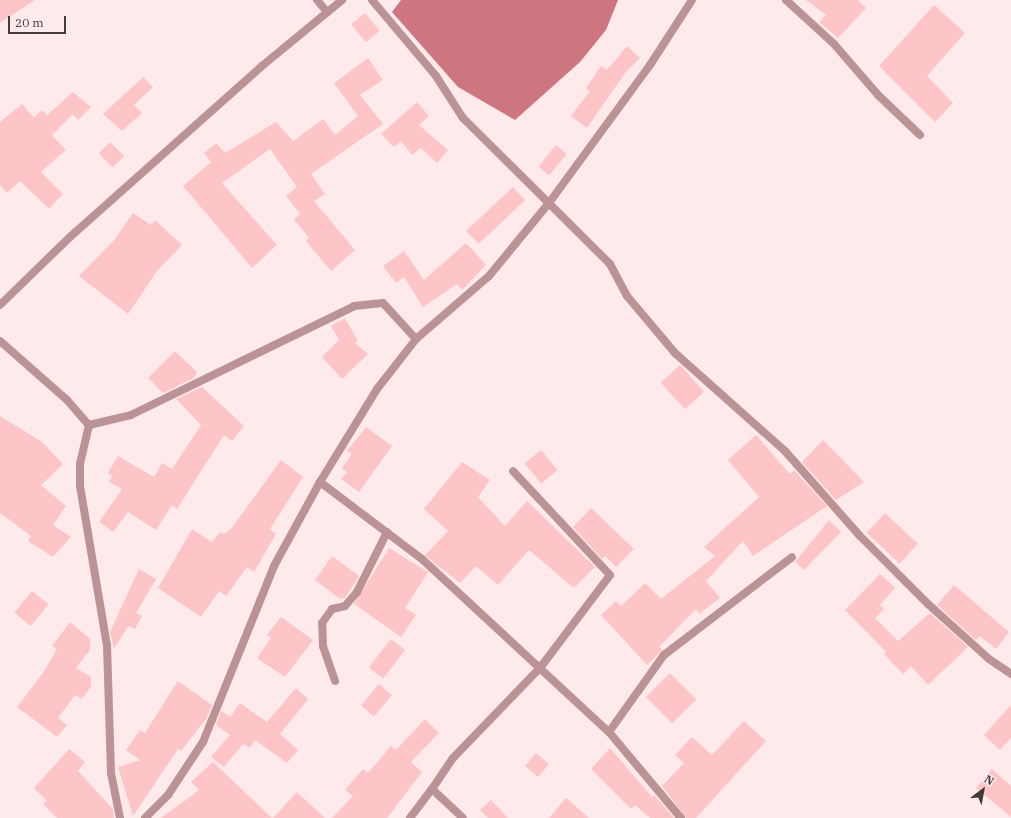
<!DOCTYPE html>
<style>
body{margin:0}
#map{position:relative;width:1011px;height:818px;overflow:hidden;background:#feeaeb;font-family:"IBM Plex Serif",serif}
div>[style]{position:absolute}
[style*='--x']{left:calc(var(--x)*1px);top:calc(var(--y)*1px);width:calc(var(--w)*1px);rotate:calc(var(--a)*1deg)}
.water>*{inset:0;background:#cd767f}
.building>*{inset:0;background:#fec5c9;transform-origin:0 0}
.street>*{height:8px;margin:-4px;padding:0 4px;transform-origin:4px;border-radius:4px;background:#bb9395}
span{translate:-50% -50%;white-space:nowrap;text-align:center;line-height:1.15;-webkit-text-stroke:3px #feeaeb;paint-order:stroke}
.north{position:absolute;left:963px;top:770px;width:40px;height:40px;-webkit-text-stroke:3px #feeaeb;paint-order:stroke;rotate:32deg;font-size:11px;font-weight:700;line-height:16px;text-align:center;color:#433b3b}
.north::after{content:'';display:block;margin:auto;width:14px;height:18px;background:#433b3b;clip-path:polygon(50% 0,100% 100%,50% 72%,0 100%)}
.scale{position:absolute;left:8px;top:16px;width:58px;height:18px;box-sizing:border-box;border:2px solid #433b3b;border-top:0;padding-left:5px;font-size:12px;line-height:14px;white-space:nowrap;color:#433b3b;-webkit-text-stroke:3px #feeaeb;paint-order:stroke}
</style>
<div id="map">
<div class="water">
<i style="clip-path:polygon(401px 0,618px 0,606px 30px,580px 62px,515px 120px,458px 87px,392px 12px)"></i>
</div>
<div class="building">
<i style="clip-path:polygon(0 0,35px 0,0 23px)"></i>
<i style="clip-path:polygon(806px 0,858px 0,866px 8px,838px 38px,819px 22px,826px 15px)"></i>
<i style="clip-path:polygon(934px 5px,965px 33px,927px 76px,953px 103px,935px 122px,879px 66px)"></i>
<i style="left:365px;top:13px;width:23px;height:18px;rotate:50deg"></i>
<i style="clip-path:polygon(627px 46px,640px 58px,625px 73px,587px 128px,571px 116px,590px 91px,586px 88px,601px 66px,607px 70px)"></i>
<i style="clip-path:polygon(368px 58px,383px 80px,360px 95px,383px 124px,311px 174px,325px 194px,314px 201px,355px 250px,331px 271px,306px 241px,309px 238px,294px 219px,300px 214px,286px 196px,297px 187px,270px 149px,222px 183px,277px 245px,252px 268px,183px 186px,211px 162px,204px 153px,216px 143px,225px 153px,276px 122px,293px 141px,323px 119px,335px 135px,358px 116px,334px 83px)"></i>
<i style="clip-path:polygon(143px 77px,153px 87px,134px 105px,142px 113px,122px 131px,103px 114px)"></i>
<i style="clip-path:polygon(73px 92px,91px 107px,78px 120px,73px 114px,52px 135px,66px 150px,41px 172px,63px 194px,49px 209px,20px 181px,7px 193px,0 185px,0 122px,22px 104px,34px 118px,42px 110px,47px 115px)"></i>
<i style="clip-path:polygon(417px 102px,429px 116px,419px 125px,448px 150px,437px 163px,421px 148px,412px 155px,401px 141px,394px 147px,381px 134px)"></i>
<i style="left:110px;top:142px;width:20px;height:16px;rotate:45deg"></i>
<i style="left:556px;top:145px;width:14px;height:28px;rotate:39deg"></i>
<i style="left:513px;top:187px;width:18px;height:64px;rotate:47deg"></i>
<i style="clip-path:polygon(133px 213px,151px 225px,155px 220px,182px 245px,157px 271px,128px 314px,79px 276px,115px 239px)"></i>
<i style="clip-path:polygon(466px 243px,486px 265px,462px 290px,457px 284px,423px 307px,404px 277px,396px 283px,383px 266px,404px 251px,424px 280px)"></i>
<i style="clip-path:polygon(345px 318px,358px 341px,355px 343px,368px 354px,342px 379px,322px 357px,339px 340px,331px 326px)"></i>
<i style="clip-path:polygon(175px 351px,197px 372px,194px 378px,163px 393px,148px 378px)"></i>
<i style="left:680px;top:365px;width:36px;height:26px;rotate:48deg"></i>
<i style="clip-path:polygon(202px 387px,244px 426px,232px 441px,224px 435px,177px 509px,172px 505px,156px 530px,128px 512px,113px 532px,99px 522px,122px 489px,109px 482px,112px 476px,108px 473px,118px 456px,154px 477px,162px 463px,172px 469px,201px 425px,176px 399px)"></i>
<i style="clip-path:polygon(0 416px,42px 442px,63px 464px,41px 485px,66px 506px,53px 525px,71px 537px,53px 557px,28px 541px,31px 536px,0 513px)"></i>
<i style="clip-path:polygon(366px 427px,392px 446px,359px 492px,341px 479px,347px 472px,342px 468px,352px 454px,347px 451px)"></i>
<i style="clip-path:polygon(756px 435px,790px 474px,794px 470px,827px 506px,753px 556px,743px 541px,706px 581px,720px 598px,699px 614px,696px 609px,659px 647px,662px 650px,647px 665px,601px 615px,616px 601px,621px 606px,645px 583px,661px 599px,715px 556px,704px 547px,759px 497px,728px 460px)"></i>
<i style="clip-path:polygon(823px 440px,864px 482px,836px 500px,802px 462px)"></i>
<i style="left:541px;top:450px;width:26px;height:21px;rotate:51deg"></i>
<i style="clip-path:polygon(281px 460px,303px 477px,270px 529px,276px 534px,254px 572px,247px 567px,226px 596px,219px 591px,201px 617px,158px 588px,192px 529px,212px 542px,220px 532px,224px 534px,231px 529px)"></i>
<i style="clip-path:polygon(462px 462px,490px 480px,478px 497px,505px 526px,527px 501px,595px 567px,574px 588px,529px 550px,498px 585px,476px 566px,460px 583px,434px 563px,425px 555px,448px 531px,424px 509px)"></i>
<i style="clip-path:polygon(591px 508px,634px 549px,616px 567px,605px 556px,602px 559px,573px 527px)"></i>
<i style="left:885px;top:513px;width:45px;height:27px;rotate:43deg"></i>
<i style="clip-path:polygon(829px 520px,841px 532px,804px 570px,795px 562px)"></i>
<i style="clip-path:polygon(389px 548px,428px 572px,405px 608px,416px 615px,401px 637px,354px 604px)"></i>
<i style="clip-path:polygon(332px 556px,359px 576px,345px 598px,340px 599px,315px 580px)"></i>
<i style="clip-path:polygon(139px 569px,156px 579px,136px 613px,142px 616px,135px 629px,128px 626px,114px 649px,110px 632px)"></i>
<i style="clip-path:polygon(880px 574px,895px 588px,880px 605px,884px 609px,875px 618px,898px 641px,930px 613px,968px 647px,928px 685px,911px 666px,903px 674px,884px 654px,886px 652px,845px 610px)"></i>
<i style="clip-path:polygon(954px 585px,1009px 632px,996px 649px,980px 636px,976px 640px,937px 605px)"></i>
<i style="left:32px;top:591px;width:21px;height:28px;rotate:39deg"></i>
<i style="clip-path:polygon(281px 617px,313px 640px,285px 677px,257px 658px,271px 638px,267px 635px)"></i>
<i style="clip-path:polygon(70px 622px,90px 639px,90px 650px,76px 668px,91px 677px,91px 686px,82px 699px,75px 695px,58px 718px,67px 725px,57px 737px,17px 707px,43px 673px,57px 649px,52px 646px)"></i>
<i style="left:391px;top:639px;width:18px;height:36px;rotate:38deg"></i>
<i style="left:670px;top:673px;width:37px;height:34px;rotate:45deg"></i>
<i style="clip-path:polygon(178px 681px,212px 705px,206px 719px,181px 751px,178px 749px,133px 816px,118px 767px,140px 760px,126px 750px,140px 730px,145px 733px)"></i>
<i style="left:379px;top:684px;width:17px;height:28px;rotate:40deg"></i>
<i style="clip-path:polygon(296px 688px,308px 699px,280px 734px,298px 750px,287px 763px,255px 740px,250px 748px,243px 744px,224px 767px,211px 757px,230px 735px,216px 725px,221px 711px,230px 717px,240px 703px,267px 722px)"></i>
<i style="clip-path:polygon(1011px 705px,1011px 738px,1000px 750px,984px 735px)"></i>
<i style="clip-path:polygon(425px 719px,439px 733px,411px 762px,422px 772px,387px 818px,332px 818px,353px 796px,345px 790px,363px 769px,368px 773px,391px 746px,396px 750px)"></i>
<i style="clip-path:polygon(744px 721px,766px 741px,696px 818px,686px 818px,662px 786px,684px 763px,675px 755px,692px 737px,712px 755px)"></i>
<i style="clip-path:polygon(610px 748px,652px 797px,654px 795px,674px 818px,650px 818px,635px 805px,631px 809px,591px 769px)"></i>
<i style="clip-path:polygon(69px 749px,85px 762px,78px 771px,113px 809px,114px 818px,57px 818px,43px 804px,47px 801px,34px 788px)"></i>
<i style="left:536px;top:753px;width:17px;height:17px;rotate:40deg"></i>
<i style="clip-path:polygon(213px 762px,272px 818px,161px 818px,199px 790px,191px 782px)"></i>
<i style="clip-path:polygon(992px 769px,1011px 786px,1011px 817px,976px 788px)"></i>
<i style="clip-path:polygon(297px 792px,325px 818px,273px 818px)"></i>
<i style="clip-path:polygon(566px 798px,589px 818px,549px 818px)"></i>
<i style="clip-path:polygon(491px 800px,508px 818px,488px 818px,480px 810px)"></i>
</div>
<div class="street">
<i style="--x:317;--y:0;--w:16;--a:50"></i>
<i style="--x:372;--y:0;--w:99;--a:49.9"></i>
<i style="--x:436;--y:76;--w:50;--a:57.3"></i>
<i style="--x:463;--y:118;--w:207;--a:44.8"></i>
<i style="--x:610;--y:264;--w:36;--a:62"></i>
<i style="--x:627;--y:296;--w:75;--a:49.9"></i>
<i style="--x:675;--y:353;--w:147;--a:41.7"></i>
<i style="--x:785;--y:451;--w:113;--a:48.6"></i>
<i style="--x:860;--y:536;--w:96;--a:45"></i>
<i style="--x:928;--y:604;--w:82;--a:42"></i>
<i style="--x:989;--y:659;--w:27;--a:34"></i>
<i style="--x:786;--y:0;--w:65;--a:42.5"></i>
<i style="--x:834;--y:44;--w:67;--a:49.2"></i>
<i style="--x:878;--y:95;--w:58;--a:43.6"></i>
<i style="--x:0;--y:305;--w:98;--a:-44.2"></i>
<i style="--x:70;--y:237;--w:257;--a:-41.7"></i>
<i style="--x:262;--y:66;--w:104;--a:-39.5"></i>
<i style="--x:0;--y:341;--w:89;--a:41.4"></i>
<i style="--x:67;--y:400;--w:33;--a:49"></i>
<i style="--x:89;--y:425;--w:40;--a:103"></i>
<i style="--x:80;--y:464;--w:22;--a:90"></i>
<i style="--x:80;--y:486;--w:161;--a:80.4"></i>
<i style="--x:107;--y:645;--w:128;--a:88.2"></i>
<i style="--x:111;--y:773;--w:46;--a:78.7"></i>
<i style="--x:89;--y:425;--w:43;--a:-13.4"></i>
<i style="--x:131;--y:415;--w:248;--a:-26"></i>
<i style="--x:354;--y:306;--w:29;--a:-6"></i>
<i style="--x:383;--y:303;--w:49;--a:47.5"></i>
<i style="--x:320;--y:482;--w:129;--a:37.1"></i>
<i style="--x:423;--y:560;--w:253;--a:42.8"></i>
<i style="--x:609;--y:732;--w:112;--a:50.1"></i>
<i style="--x:335;--y:681;--w:37;--a:-109"></i>
<i style="--x:323;--y:646;--w:23;--a:-92"></i>
<i style="--x:322;--y:623;--w:17;--a:-54"></i>
<i style="--x:332;--y:609;--w:13;--a:-13"></i>
<i style="--x:345;--y:606;--w:18;--a:-49"></i>
<i style="--x:357;--y:592;--w:67;--a:-63.4"></i>
<i style="--x:609;--y:732;--w:95;--a:-54.5"></i>
<i style="--x:664;--y:655;--w:161;--a:-37.4"></i>
<i style="--x:432;--y:789;--w:37;--a:-56"></i>
<i style="--x:453;--y:758;--w:125;--a:-46"></i>
<i style="--x:540;--y:668;--w:116;--a:-53"></i>
<i style="--x:610;--y:575;--w:142;--a:-133"></i>
<i style="--x:145;--y:818;--w:33;--a:-45"></i>
<i style="--x:168;--y:795;--w:64;--a:-56.6"></i>
<i style="--x:203;--y:742;--w:190;--a:-68"></i>
<i style="--x:274;--y:566;--w:96;--a:-61.3"></i>
<i style="--x:320;--y:482;--w:109;--a:-58.5"></i>
<i style="--x:377;--y:389;--w:63;--a:-52"></i>
<i style="--x:416;--y:339;--w:96;--a:-40.8"></i>
<i style="--x:489;--y:276;--w:94;--a:-50.6"></i>
<i style="--x:549;--y:203;--w:171;--a:-53.8"></i>
<i style="--x:650;--y:65;--w:77;--a:-57.1"></i>
<i style="--x:410;--y:818;--w:36;--a:-53"></i>
<i style="--x:432;--y:789;--w:42;--a:43.1"></i>
</div>
<div class="north">N</div>
<div class="scale">20 m</div>
</div>
